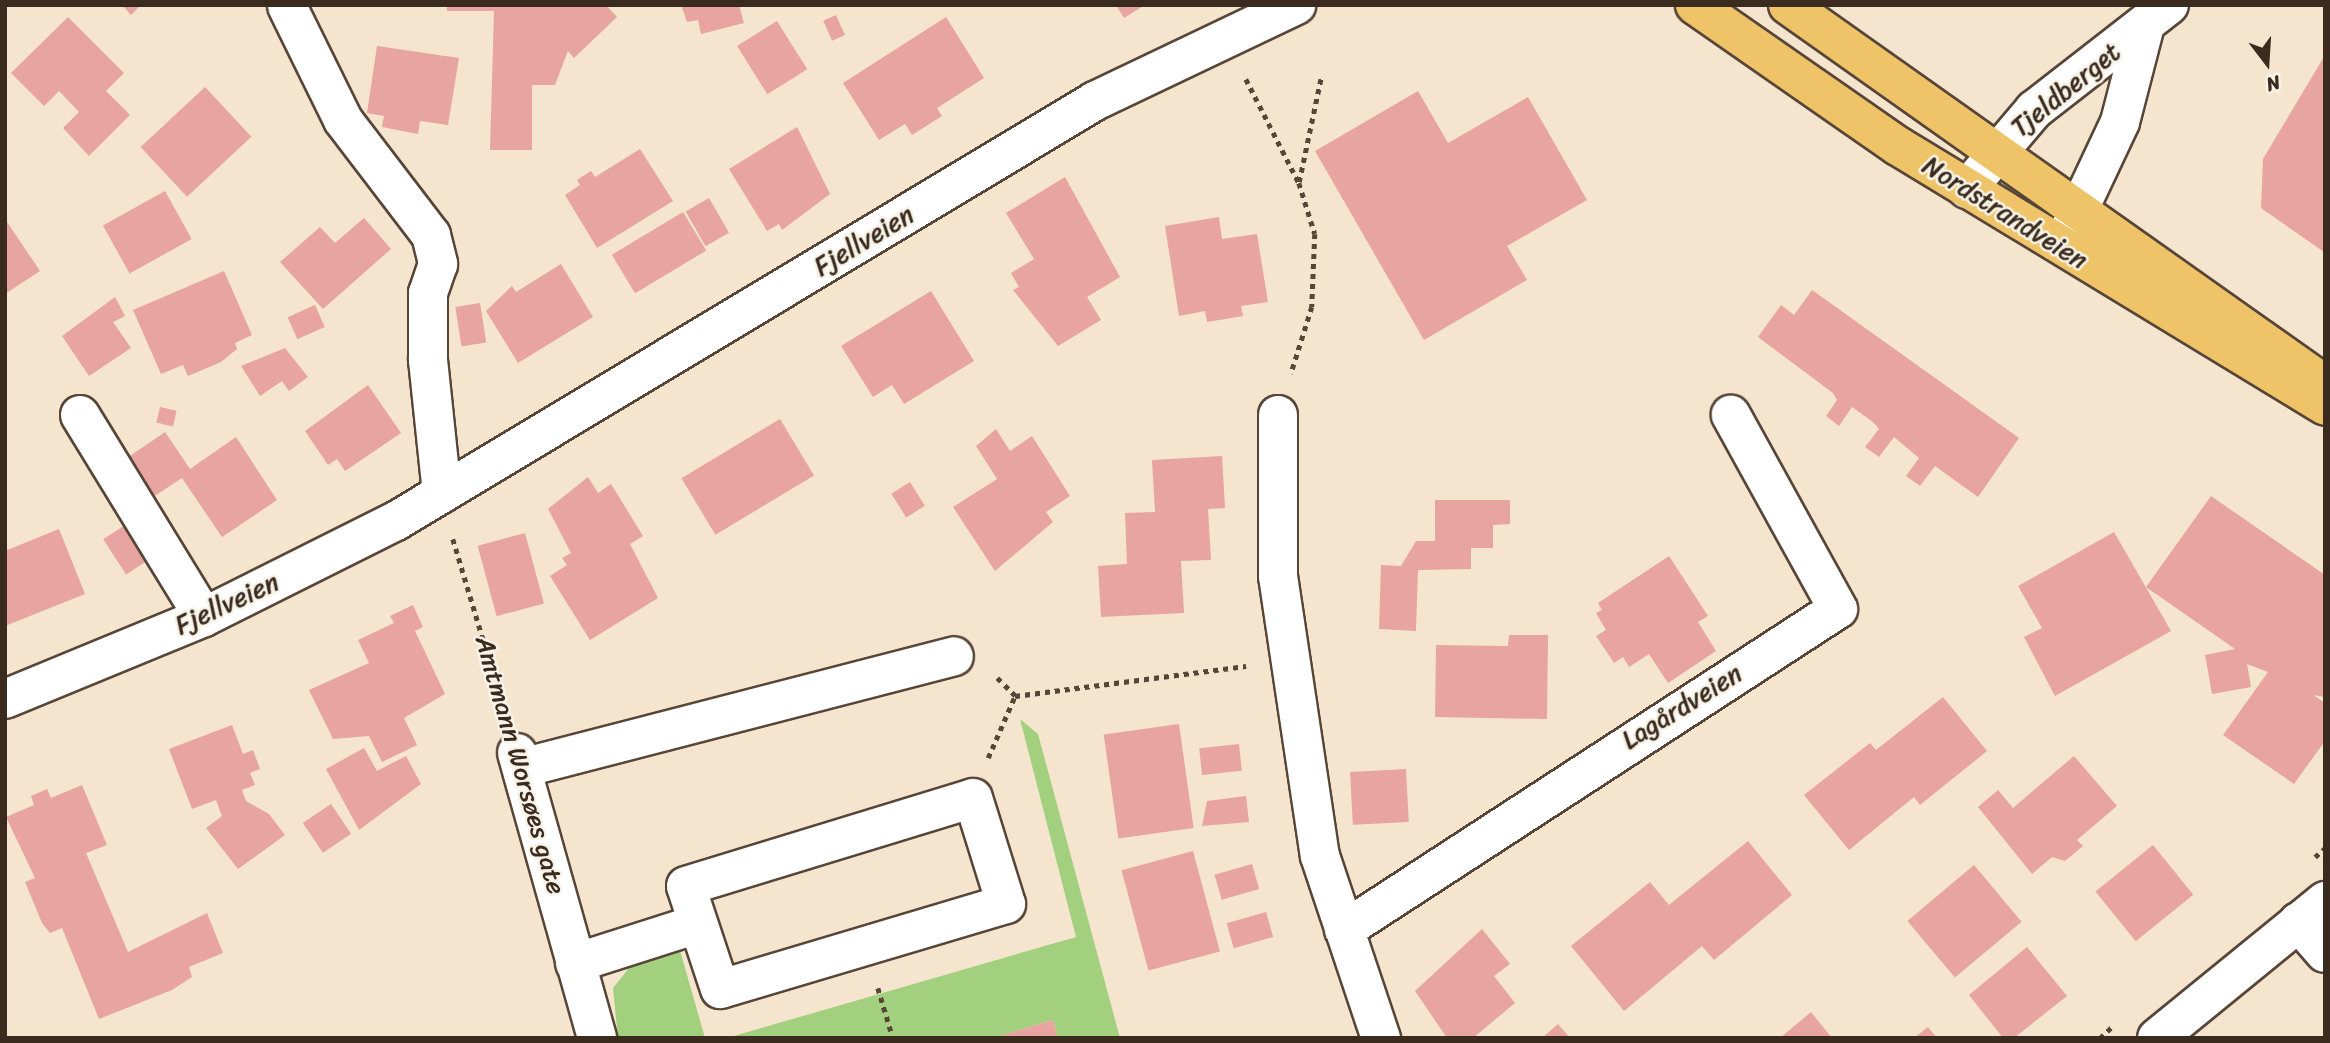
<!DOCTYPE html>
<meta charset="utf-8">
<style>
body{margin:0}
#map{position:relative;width:2330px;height:1043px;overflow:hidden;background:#f5e5ce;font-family:Sriracha,sans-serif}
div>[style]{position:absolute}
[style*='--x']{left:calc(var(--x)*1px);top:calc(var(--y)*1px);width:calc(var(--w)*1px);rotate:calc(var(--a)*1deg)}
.green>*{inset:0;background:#a2d07e}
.building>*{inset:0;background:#e7a4a0;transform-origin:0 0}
.path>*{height:4.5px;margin-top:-2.25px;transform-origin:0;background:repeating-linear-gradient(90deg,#574638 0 5px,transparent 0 10px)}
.roads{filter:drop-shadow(2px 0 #574638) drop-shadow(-2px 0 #574638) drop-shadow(0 2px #574638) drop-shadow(0 -2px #574638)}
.minor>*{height:38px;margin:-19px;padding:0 19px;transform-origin:19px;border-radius:19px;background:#fff}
.major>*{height:38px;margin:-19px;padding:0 19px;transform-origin:19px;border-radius:19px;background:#efc469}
span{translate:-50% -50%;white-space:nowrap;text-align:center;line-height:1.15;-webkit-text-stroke:5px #f7f3e8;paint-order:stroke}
.street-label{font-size:26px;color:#3b2a1e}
.frame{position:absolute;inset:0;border:7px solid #3b2a1e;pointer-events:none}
.north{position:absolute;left:2232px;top:28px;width:70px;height:70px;-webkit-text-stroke:5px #f7f3e8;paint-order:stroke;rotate:163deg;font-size:19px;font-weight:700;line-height:28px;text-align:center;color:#3b2a1e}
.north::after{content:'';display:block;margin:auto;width:24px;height:32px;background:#3b2a1e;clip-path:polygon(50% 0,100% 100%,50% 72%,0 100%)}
</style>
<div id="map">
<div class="green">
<i style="clip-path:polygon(1020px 719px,1038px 734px,1120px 1038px,1058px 1038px,1053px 1020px,993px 1038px,727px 1038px,1076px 937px)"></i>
<i style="clip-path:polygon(679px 947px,705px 1038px,618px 1038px,613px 988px,634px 962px)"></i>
</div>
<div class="building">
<i style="clip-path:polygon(122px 5px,141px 5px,131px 15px)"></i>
<i style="clip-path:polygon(447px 5px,606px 5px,617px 17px,574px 58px,568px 51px,555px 85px,532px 85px,532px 150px,490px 150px,494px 11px,447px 11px)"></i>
<i style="clip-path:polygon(681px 5px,739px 5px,744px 23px,701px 34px,698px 20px,687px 22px)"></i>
<i style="clip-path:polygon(1116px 5px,1145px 5px,1124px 18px)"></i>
<i style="left:836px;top:15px;width:22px;height:14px;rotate:66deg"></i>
<i style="clip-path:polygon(68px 17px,124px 73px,106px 91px,130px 115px,89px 156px,63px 128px,79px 112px,59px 91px,44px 106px,11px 73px)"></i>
<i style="clip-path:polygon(946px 17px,984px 78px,937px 108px,942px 116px,912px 135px,905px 124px,879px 140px,843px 83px)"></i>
<i style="left:777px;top:21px;width:57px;height:47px;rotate:58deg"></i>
<i style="clip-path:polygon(377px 46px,459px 58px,448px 125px,420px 121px,418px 134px,382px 127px,384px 116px,367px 113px)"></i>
<i style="clip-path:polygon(2325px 55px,2325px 250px,2324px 252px,2261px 208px,2263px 159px)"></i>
<i style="left:205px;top:87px;width:68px;height:88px;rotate:47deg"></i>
<i style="clip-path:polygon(1418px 91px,1448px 143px,1528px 97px,1587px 200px,1507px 246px,1527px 280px,1424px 340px,1315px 151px)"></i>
<i style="clip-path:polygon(797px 127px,830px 194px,782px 230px,779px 224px,767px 231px,729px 169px)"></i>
<i style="clip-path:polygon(640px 149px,673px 201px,597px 248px,565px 195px,580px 185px,577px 180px,591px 171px,595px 177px)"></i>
<i style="clip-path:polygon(1065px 177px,1120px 277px,1087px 297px,1101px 320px,1058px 346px,1013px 290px,1019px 287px,1011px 273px,1034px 259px,1006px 213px)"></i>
<i style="left:165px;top:191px;width:55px;height:71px;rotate:61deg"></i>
<i style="left:709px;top:198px;width:40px;height:27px;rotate:60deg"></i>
<i style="left:683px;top:212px;width:45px;height:83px;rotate:59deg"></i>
<i style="clip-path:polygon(1219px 217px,1222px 239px,1257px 234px,1268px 302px,1241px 306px,1243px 316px,1207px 322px,1205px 311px,1179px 316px,1165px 226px)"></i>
<i style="clip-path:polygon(364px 218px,391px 249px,323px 309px,280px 262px,320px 227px,335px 243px)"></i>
<i style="clip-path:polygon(5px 219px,40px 271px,5px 294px)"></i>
<i style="clip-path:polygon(561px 264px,593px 317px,518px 363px,486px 311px,512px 286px,516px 292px)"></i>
<i style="clip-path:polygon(224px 271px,252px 335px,235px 343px,237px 349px,221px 362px,188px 376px,183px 365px,161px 374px,133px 310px)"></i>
<i style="clip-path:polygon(1812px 290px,2019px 438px,1978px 497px,1935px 466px,1920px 486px,1906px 476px,1919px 458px,1894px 437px,1879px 457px,1865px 447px,1879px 429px,1873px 422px,1852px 407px,1839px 426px,1826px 416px,1837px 400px,1833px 393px,1758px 337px,1781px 305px,1794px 315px)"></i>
<i style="clip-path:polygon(931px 291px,974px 361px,904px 404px,892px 385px,873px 397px,841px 346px)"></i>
<i style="clip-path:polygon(115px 297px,125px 316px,113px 322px,131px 348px,89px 376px,62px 336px)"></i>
<i style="left:480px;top:303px;width:40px;height:25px;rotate:81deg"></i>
<i style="left:315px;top:305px;width:24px;height:30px;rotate:66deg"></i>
<i style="clip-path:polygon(285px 348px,308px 377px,289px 391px,282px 381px,260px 396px,241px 366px)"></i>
<i style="clip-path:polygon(368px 385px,401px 433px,345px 471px,337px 459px,328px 465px,305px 431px)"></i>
<i style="left:160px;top:407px;width:17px;height:16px;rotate:13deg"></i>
<i style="left:780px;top:419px;width:66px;height:115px;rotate:59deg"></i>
<i style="clip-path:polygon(996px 429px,1010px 451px,1032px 436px,1070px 496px,1046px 512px,1053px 522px,995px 571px,953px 507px,997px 479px,976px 446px)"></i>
<i style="clip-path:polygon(165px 432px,190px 469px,236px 437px,277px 500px,222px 537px,182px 478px,153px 497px,127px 458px)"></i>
<i style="clip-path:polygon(1222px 456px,1225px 508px,1208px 509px,1211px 560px,1181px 561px,1184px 613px,1101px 617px,1098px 566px,1127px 564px,1125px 513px,1155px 512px,1152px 460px)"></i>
<i style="clip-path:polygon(588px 477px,598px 493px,611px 484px,643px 536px,630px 544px,658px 598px,590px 640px,550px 576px,567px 565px,562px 558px,571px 553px,548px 509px)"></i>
<i style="left:910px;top:482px;width:28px;height:22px;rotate:58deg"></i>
<i style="clip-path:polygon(2211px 496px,2325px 575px,2325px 697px,2313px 695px,2325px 703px,2325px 741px,2294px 784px,2223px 735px,2268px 672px,2247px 664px,2251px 687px,2212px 694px,2205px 655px,2235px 649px,2146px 587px)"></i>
<i style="clip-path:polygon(1435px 500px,1510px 500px,1510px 524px,1493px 525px,1493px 548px,1471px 548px,1471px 569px,1418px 570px,1416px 631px,1379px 629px,1381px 565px,1401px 566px,1416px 541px,1435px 541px)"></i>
<i style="left:125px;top:525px;width:42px;height:26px;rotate:57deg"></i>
<i style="clip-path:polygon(59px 529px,85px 594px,5px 626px,5px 551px)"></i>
<i style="clip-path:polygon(2114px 532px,2171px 631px,2055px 696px,2024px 637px,2042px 628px,2018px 586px)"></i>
<i style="left:525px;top:533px;width:73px;height:49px;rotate:75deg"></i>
<i style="clip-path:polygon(1669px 556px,1708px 616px,1698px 622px,1716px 651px,1668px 683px,1649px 654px,1629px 667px,1623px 657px,1614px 663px,1596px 636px,1606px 630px,1596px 613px,1602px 610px,1598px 603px)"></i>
<i style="clip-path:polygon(413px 605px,423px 627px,415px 631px,445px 694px,404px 718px,417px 745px,382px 762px,369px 736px,333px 739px,309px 690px,369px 663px,358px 640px,394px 623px,390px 616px)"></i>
<i style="clip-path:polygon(1509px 635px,1548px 635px,1547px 719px,1435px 717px,1436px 645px,1508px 646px)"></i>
<i style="clip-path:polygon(1943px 697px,1987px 751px,1920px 805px,1914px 797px,1849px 850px,1804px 795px,1870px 743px,1876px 750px)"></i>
<i style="left:1179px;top:724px;width:105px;height:76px;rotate:82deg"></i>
<i style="clip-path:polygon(232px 725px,243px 754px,253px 750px,260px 769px,250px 773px,255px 785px,242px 790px,246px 801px,269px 814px,285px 835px,238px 869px,206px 828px,222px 816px,216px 800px,192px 809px,169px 749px)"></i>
<i style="left:1239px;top:744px;width:27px;height:40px;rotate:84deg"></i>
<i style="clip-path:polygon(364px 748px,377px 771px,406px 756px,421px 784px,359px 830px,326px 769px)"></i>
<i style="clip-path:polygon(2074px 756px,2117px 806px,2077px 840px,2083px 846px,2065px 861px,2052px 857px,2032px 874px,1978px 807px,1998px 790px,2013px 808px)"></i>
<i style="left:1406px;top:769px;width:53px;height:56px;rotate:87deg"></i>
<i style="clip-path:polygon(82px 785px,107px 845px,86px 853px,128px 952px,207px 913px,223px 953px,189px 967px,192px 977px,172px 990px,99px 1019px,62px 928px,50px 933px,42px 923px,25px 882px,35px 878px,6px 817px,34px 805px,31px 796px,47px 789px,51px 798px)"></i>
<i style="clip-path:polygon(1246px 796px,1249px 822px,1202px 826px,1207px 801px)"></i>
<i style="left:331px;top:804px;width:36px;height:34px;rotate:56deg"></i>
<i style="clip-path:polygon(1748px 841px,1792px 895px,1714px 960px,1702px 946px,1624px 1011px,1571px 946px,1650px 882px,1669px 905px)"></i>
<i style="left:2153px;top:845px;width:64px;height:74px;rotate:51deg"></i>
<i style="left:1193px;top:851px;width:104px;height:74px;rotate:75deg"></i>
<i style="left:1252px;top:864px;width:26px;height:39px;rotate:74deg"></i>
<i style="left:1974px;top:865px;width:74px;height:87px;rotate:50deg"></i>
<i style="left:1266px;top:912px;width:26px;height:41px;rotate:74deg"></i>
<i style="clip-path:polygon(1482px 929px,1510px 964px,1494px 976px,1515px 1003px,1473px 1038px,1447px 1038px,1415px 991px)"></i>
<i style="clip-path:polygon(2027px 947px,2067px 996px,2014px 1038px,2003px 1038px,1969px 995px)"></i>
<i style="clip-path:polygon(1811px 1012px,1832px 1038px,1780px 1038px)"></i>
<i style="clip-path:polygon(1053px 1020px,1058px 1038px,996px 1038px,996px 1037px)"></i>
<i style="clip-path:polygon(1558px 1024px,1570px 1038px,1542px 1038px)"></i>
<i style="clip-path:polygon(1928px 1027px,1937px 1038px,1914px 1038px)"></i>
</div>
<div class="path">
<i style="--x:1246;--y:79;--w:117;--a:63"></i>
<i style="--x:1299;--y:183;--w:53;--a:72.6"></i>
<i style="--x:1315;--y:234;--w:73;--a:92.4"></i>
<i style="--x:1312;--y:307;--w:70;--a:107.4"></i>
<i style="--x:1299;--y:182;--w:106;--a:-78.1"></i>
<i style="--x:453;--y:539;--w:181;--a:73.3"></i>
<i style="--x:1015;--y:696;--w:233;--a:-7.4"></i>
<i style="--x:988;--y:758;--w:68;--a:-66.5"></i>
<i style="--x:1015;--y:696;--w:28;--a:-135"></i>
<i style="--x:2315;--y:857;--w:13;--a:-42"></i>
<i style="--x:878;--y:988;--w:52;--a:73.3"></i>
<i style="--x:2100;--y:1038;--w:16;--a:-43"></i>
</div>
<div class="roads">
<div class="minor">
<i style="--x:287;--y:6;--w:127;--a:63.8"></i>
<i style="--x:343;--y:120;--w:145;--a:52.6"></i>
<i style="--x:431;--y:235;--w:30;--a:76"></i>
<i style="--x:438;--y:264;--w:31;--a:109"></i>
<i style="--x:428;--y:293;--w:67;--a:90"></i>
<i style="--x:428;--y:360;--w:134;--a:84"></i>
<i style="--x:1967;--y:189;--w:104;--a:-49.7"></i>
<i style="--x:2034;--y:110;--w:171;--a:-37.9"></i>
<i style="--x:2065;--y:239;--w:129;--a:-64.8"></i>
<i style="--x:2120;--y:122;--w:96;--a:-75.5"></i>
<i style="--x:80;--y:415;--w:237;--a:58.5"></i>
<i style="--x:1278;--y:415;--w:161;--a:90"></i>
<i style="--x:1278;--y:576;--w:283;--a:81.5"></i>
<i style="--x:1320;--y:856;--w:192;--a:71.5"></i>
<i style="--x:5;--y:699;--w:215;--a:-22.4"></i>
<i style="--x:204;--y:617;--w:215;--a:-26.6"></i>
<i style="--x:396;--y:521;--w:815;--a:-31"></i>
<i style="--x:1095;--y:101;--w:223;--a:-25.5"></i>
<i style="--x:517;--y:753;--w:296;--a:74.3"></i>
<i style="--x:522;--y:768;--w:446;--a:-14.5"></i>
<i style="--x:973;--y:798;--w:111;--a:72.7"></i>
<i style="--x:1006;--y:904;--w:298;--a:163.4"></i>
<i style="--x:720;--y:989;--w:108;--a:-108.3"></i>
<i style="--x:686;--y:886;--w:300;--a:-17"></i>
<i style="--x:2298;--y:922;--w:41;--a:48.9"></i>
<i style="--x:1344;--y:930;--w:589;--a:-33.02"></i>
<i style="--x:1838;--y:609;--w:222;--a:-118.9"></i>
<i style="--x:575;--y:963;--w:128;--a:-17.7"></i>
<i style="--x:2157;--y:1038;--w:217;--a:-39.2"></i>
</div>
<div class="major">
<i style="--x:1695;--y:5;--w:247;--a:34.8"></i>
<i style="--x:1898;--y:146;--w:500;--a:31.3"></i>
<i style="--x:1788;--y:5;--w:648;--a:35.26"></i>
</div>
</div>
<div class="street-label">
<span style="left:2066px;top:90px;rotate:-39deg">Tjeldberget</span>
<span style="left:2005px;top:213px;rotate:32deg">Nordstrandveien</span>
<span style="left:864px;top:241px;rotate:-31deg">Fjellveien</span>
<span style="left:227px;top:604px;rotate:-25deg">Fjellveien</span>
<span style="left:1682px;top:707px;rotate:-32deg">Lagårdveien</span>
<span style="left:520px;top:765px;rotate:74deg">Amtmann Worsøes gate</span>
</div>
<div class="frame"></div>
<div class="north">N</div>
</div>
